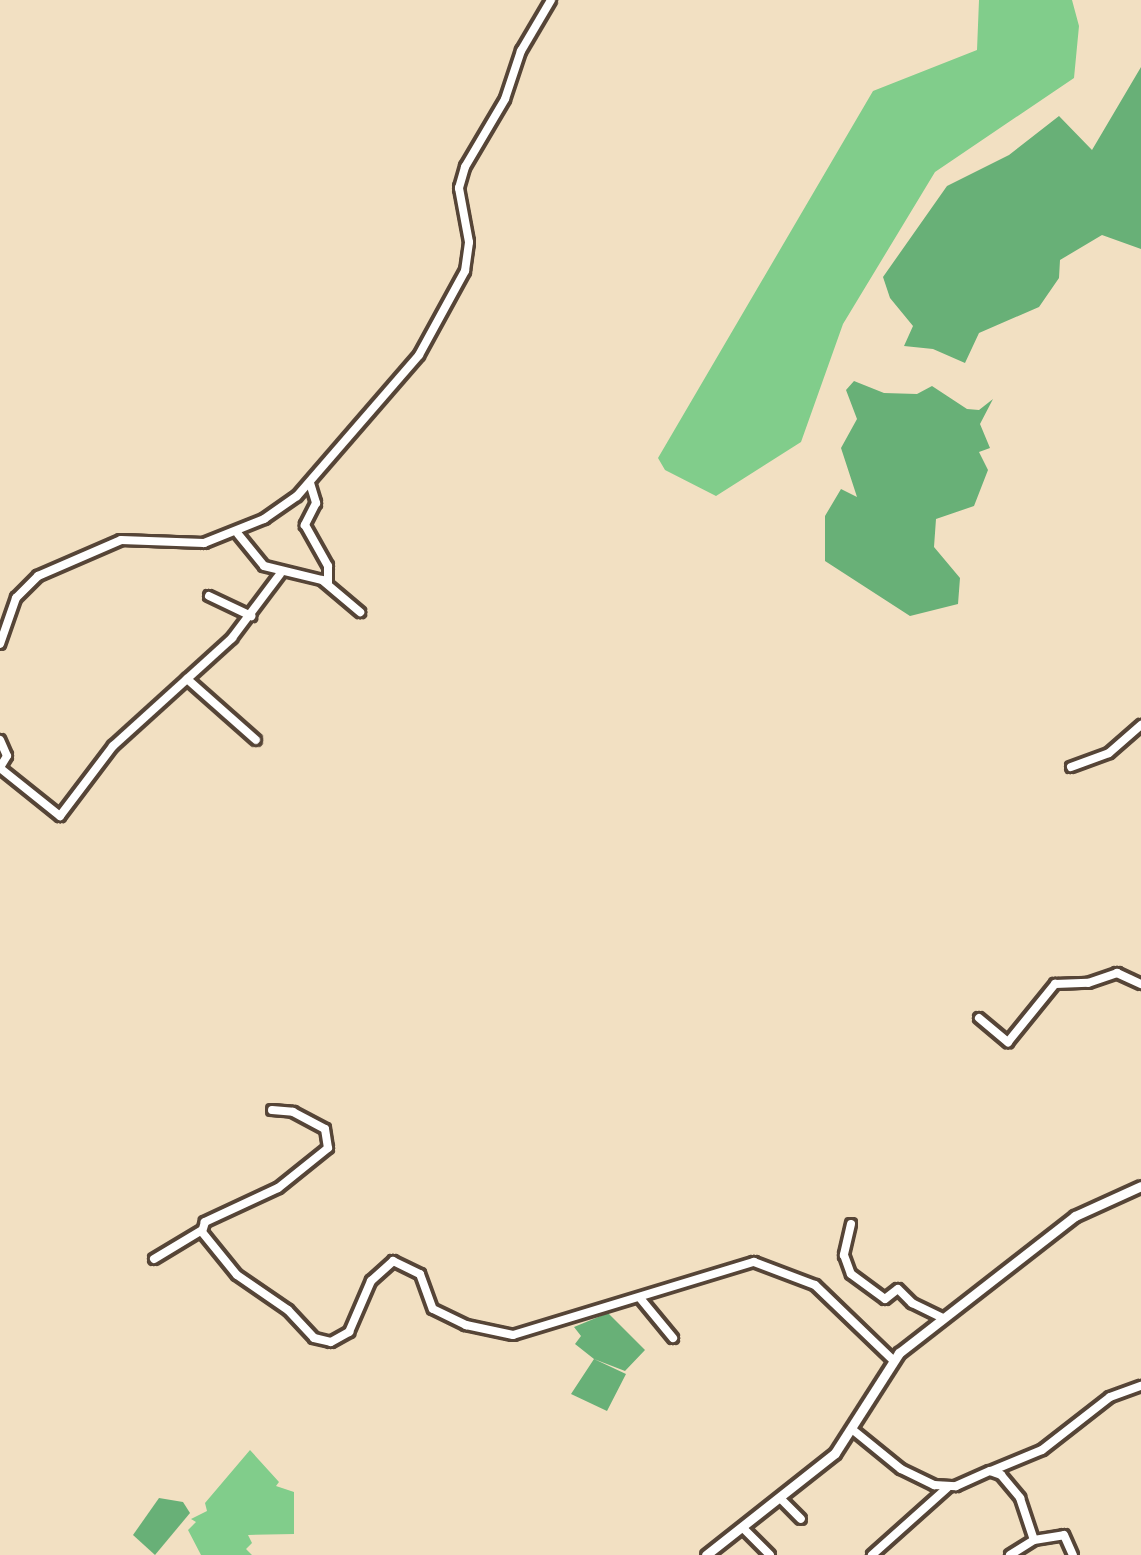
<!DOCTYPE html>
<style>
body{margin:0}
#map{position:relative;width:1141px;height:1555px;overflow:hidden;background:#f2e0c2;font-family:"Shantell Sans",sans-serif}
div>[style]{position:absolute}
[style*='--x']{left:calc(var(--x)*1px);top:calc(var(--y)*1px);width:calc(var(--w)*1px);rotate:calc(var(--a)*1deg)}
.green>*{inset:0;background:#81cd8b}
.forest>*{inset:0;background:#68b077}
.roads{filter:drop-shadow(3px 0 #564537) drop-shadow(-3px 0 #564537) drop-shadow(0 3px #564537) drop-shadow(0 -3px #564537)}
.minor>*{height:8px;margin:-4px;padding:0 4px;transform-origin:4px;border-radius:4px;background:#fff}
.tertiary>*{height:9px;margin:-4.5px;padding:0 4.5px;transform-origin:4.5px;border-radius:4.5px;background:#fff}
span{translate:-50% -50%;white-space:nowrap;text-align:center;line-height:1.15;-webkit-text-stroke:9px #fbf7ec;paint-order:stroke}
</style>
<div id="map">
<div class="green">
<i style="clip-path:polygon(979px 0,1072px 0,1079px 26px,1074px 78px,935px 172px,843px 324px,801px 442px,716px 496px,665px 470px,658px 458px,873px 91px,977px 50px)"></i>
<i style="clip-path:polygon(250px 1450px,279px 1482px,276px 1486px,294px 1492px,294px 1534px,248px 1535px,252px 1543px,246px 1549px,252px 1555px,201px 1555px,188px 1530px,196px 1522px,191px 1519px,207px 1511px,205px 1503px)"></i>
</div>
<div class="forest">
<i style="clip-path:polygon(1141px 67px,1141px 249px,1102px 235px,1060px 260px,1059px 278px,1039px 307px,979px 333px,965px 363px,933px 349px,904px 346px,913px 326px,890px 298px,883px 277px,947px 186px,1009px 155px,1059px 116px,1092px 150px)"></i>
<i style="clip-path:polygon(854px 381px,884px 393px,917px 394px,932px 386px,967px 409px,979px 410px,993px 399px,980px 424px,990px 448px,979px 452px,988px 470px,974px 506px,936px 519px,934px 547px,960px 578px,958px 604px,910px 616px,825px 561px,825px 516px,841px 489px,857px 497px,841px 448px,857px 419px,846px 390px)"></i>
<i style="clip-path:polygon(608px 1313px,645px 1350px,625px 1371px,594px 1359px,626px 1374px,607px 1411px,571px 1394px,594px 1359px,575px 1344px,581px 1336px,574px 1327px)"></i>
<i style="clip-path:polygon(159px 1498px,183px 1502px,190px 1513px,155px 1555px,133px 1535px)"></i>
</div>
<div class="roads">
<div class="minor">
<i style="--x:310;--y:483;--w:21;--a:73"></i>
<i style="--x:316;--y:503;--w:25;--a:117"></i>
<i style="--x:305;--y:525;--w:47;--a:60.7"></i>
<i style="--x:328;--y:566;--w:17;--a:90"></i>
<i style="--x:238;--y:534;--w:41;--a:50.9"></i>
<i style="--x:264;--y:566;--w:60;--a:13.6"></i>
<i style="--x:322;--y:580;--w:50;--a:40.1"></i>
<i style="--x:209;--y:596;--w:47;--a:25.5"></i>
<i style="--x:0;--y:644;--w:49;--a:-70.8"></i>
<i style="--x:16;--y:598;--w:31;--a:-45"></i>
<i style="--x:38;--y:576;--w:90;--a:-23.4"></i>
<i style="--x:121;--y:540;--w:83;--a:2.1"></i>
<i style="--x:204;--y:543;--w:65;--a:-21.8"></i>
<i style="--x:264;--y:519;--w:40;--a:-34.9"></i>
<i style="--x:297;--y:496;--w:186;--a:-49.1"></i>
<i style="--x:419;--y:355;--w:96;--a:-61.3"></i>
<i style="--x:465;--y:271;--w:29;--a:-82"></i>
<i style="--x:469;--y:242;--w:55;--a:-100.5"></i>
<i style="--x:459;--y:188;--w:22;--a:-74"></i>
<i style="--x:465;--y:167;--w:79;--a:-59.5"></i>
<i style="--x:505;--y:99;--w:51;--a:-71.6"></i>
<i style="--x:521;--y:51;--w:59;--a:-59.5"></i>
<i style="--x:187;--y:679;--w:92;--a:41.5"></i>
<i style="--x:0;--y:740;--w:17;--a:66"></i>
<i style="--x:7;--y:756;--w:13;--a:122"></i>
<i style="--x:1071;--y:767;--w:40;--a:-20.2"></i>
<i style="--x:1109;--y:753;--w:43;--a:-41.2"></i>
<i style="--x:0;--y:768;--w:77;--a:38.7"></i>
<i style="--x:60;--y:816;--w:88;--a:-52.9"></i>
<i style="--x:113;--y:746;--w:161;--a:-42.2"></i>
<i style="--x:232;--y:638;--w:80;--a:-53.1"></i>
<i style="--x:979;--y:1018;--w:38;--a:40"></i>
<i style="--x:1008;--y:1042;--w:75;--a:-51"></i>
<i style="--x:1055;--y:984;--w:33;--a:-2"></i>
<i style="--x:1088;--y:983;--w:31;--a:-19"></i>
<i style="--x:1117;--y:973;--w:26;--a:25"></i>
<i style="--x:272;--y:1110;--w:21;--a:5"></i>
<i style="--x:293;--y:1112;--w:36;--a:28"></i>
<i style="--x:325;--y:1129;--w:19;--a:81"></i>
<i style="--x:328;--y:1148;--w:64;--a:141.3"></i>
<i style="--x:278;--y:1188;--w:81;--a:155"></i>
<i style="--x:205;--y:1222;--w:10;--a:107"></i>
<i style="--x:202;--y:1232;--w:55;--a:50.9"></i>
<i style="--x:237;--y:1275;--w:62;--a:34.5"></i>
<i style="--x:288;--y:1310;--w:38;--a:47"></i>
<i style="--x:314;--y:1338;--w:17;--a:13"></i>
<i style="--x:331;--y:1342;--w:21;--a:-29"></i>
<i style="--x:349;--y:1332;--w:56;--a:-66.7"></i>
<i style="--x:371;--y:1281;--w:30;--a:-42"></i>
<i style="--x:393;--y:1261;--w:30;--a:26"></i>
<i style="--x:420;--y:1274;--w:37;--a:70"></i>
<i style="--x:433;--y:1309;--w:37;--a:26"></i>
<i style="--x:466;--y:1325;--w:48;--a:12"></i>
<i style="--x:513;--y:1335;--w:252;--a:-16.9"></i>
<i style="--x:754;--y:1262;--w:65;--a:20.7"></i>
<i style="--x:815;--y:1285;--w:108;--a:43.9"></i>
<i style="--x:851;--y:1224;--w:32;--a:103"></i>
<i style="--x:844;--y:1255;--w:20;--a:70"></i>
<i style="--x:851;--y:1274;--w:42;--a:36.3"></i>
<i style="--x:885;--y:1299;--w:16;--a:-38"></i>
<i style="--x:898;--y:1289;--w:20;--a:45"></i>
<i style="--x:912;--y:1303;--w:34;--a:26"></i>
<i style="--x:154;--y:1259;--w:56;--a:-31.1"></i>
<i style="--x:640;--y:1298;--w:52;--a:50.5"></i>
<i style="--x:853;--y:1430;--w:62;--a:39.1"></i>
<i style="--x:901;--y:1469;--w:37;--a:26"></i>
<i style="--x:934;--y:1485;--w:22;--a:3"></i>
<i style="--x:956;--y:1486;--w:37;--a:-24"></i>
<i style="--x:990;--y:1471;--w:12;--a:20"></i>
<i style="--x:1001;--y:1475;--w:30;--a:50"></i>
<i style="--x:1020;--y:1498;--w:44;--a:71.6"></i>
<i style="--x:1034;--y:1540;--w:30;--a:-9"></i>
<i style="--x:1064;--y:1535;--w:22;--a:66"></i>
<i style="--x:991;--y:1471;--w:55;--a:-22.4"></i>
<i style="--x:1042;--y:1450;--w:86;--a:-37.9"></i>
<i style="--x:1110;--y:1397;--w:33;--a:-20"></i>
<i style="--x:781;--y:1499;--w:28;--a:45"></i>
<i style="--x:743;--y:1528;--w:38;--a:45"></i>
<i style="--x:872;--y:1555;--w:101;--a:-41.8"></i>
<i style="--x:1010;--y:1555;--w:28;--a:-32"></i>
</div>
<div class="tertiary">
<i style="--x:706;--y:1555;--w:164;--a:-38.3"></i>
<i style="--x:835;--y:1453;--w:119;--a:-57.4"></i>
<i style="--x:899;--y:1353;--w:223;--a:-37.9"></i>
<i style="--x:1075;--y:1216;--w:72;--a:-24.4"></i>
</div>
</div>
</div>
